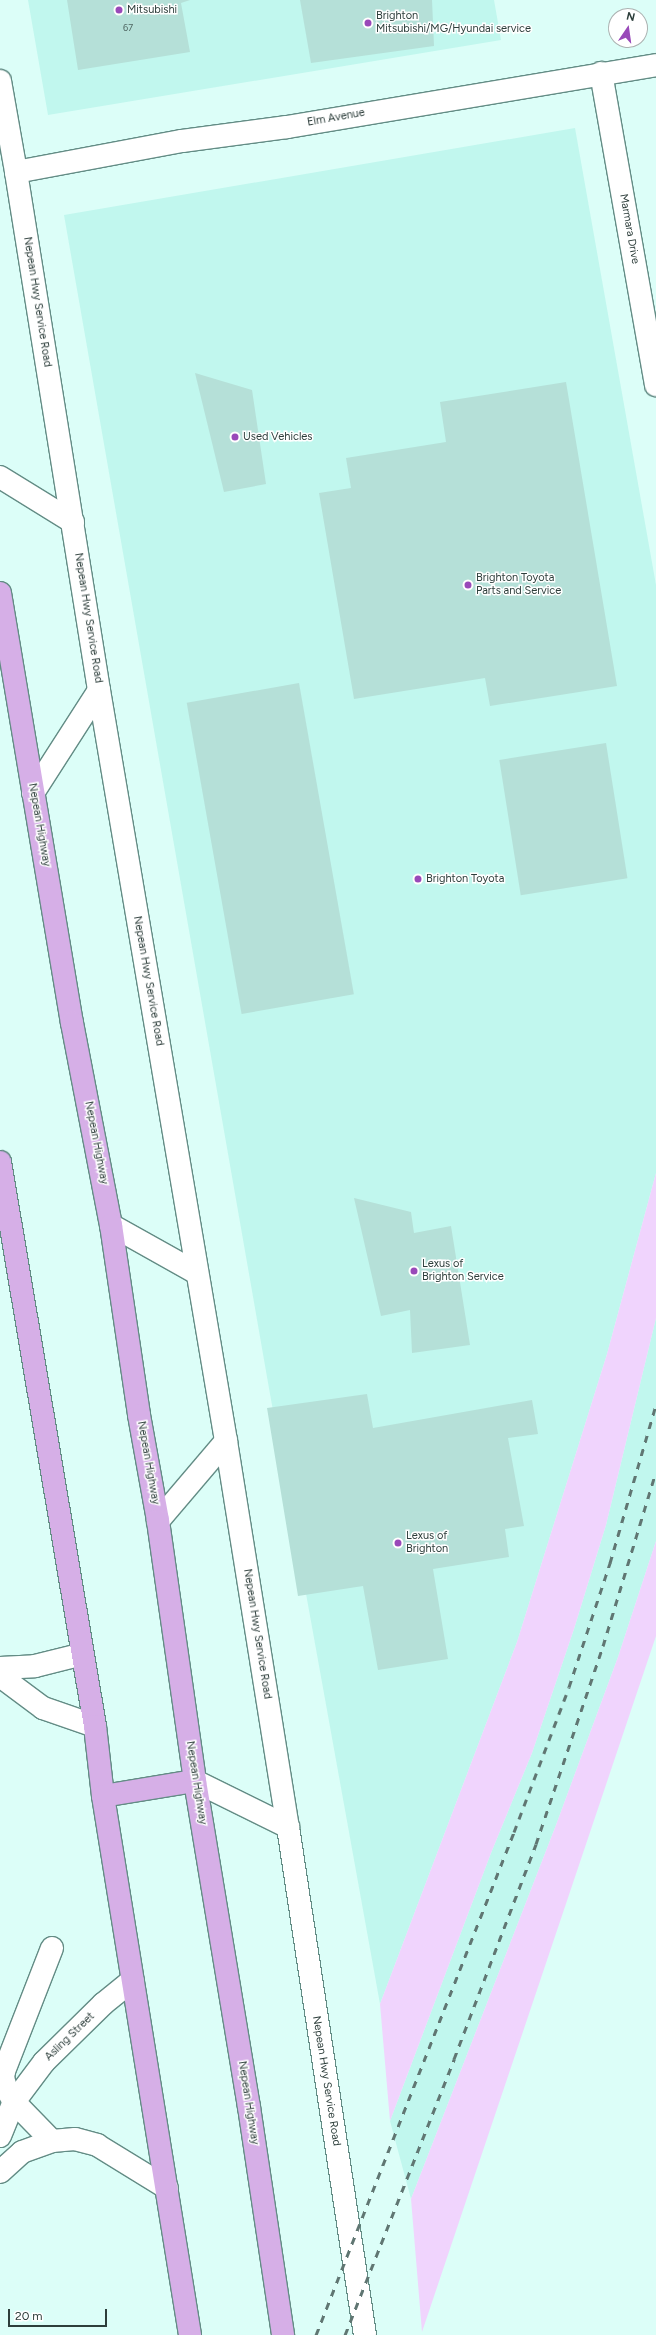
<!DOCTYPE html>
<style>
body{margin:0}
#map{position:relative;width:656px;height:2335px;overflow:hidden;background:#dcfef8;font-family:Figtree,sans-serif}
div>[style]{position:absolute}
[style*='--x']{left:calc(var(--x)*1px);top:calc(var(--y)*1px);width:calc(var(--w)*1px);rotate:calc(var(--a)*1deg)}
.built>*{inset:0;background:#c1f7ee}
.green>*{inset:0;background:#f0d4fd}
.building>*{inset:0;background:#b5e0d8;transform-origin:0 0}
.roads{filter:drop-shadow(1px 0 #638c85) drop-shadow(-1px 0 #638c85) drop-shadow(0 1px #638c85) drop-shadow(0 -1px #638c85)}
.minor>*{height:22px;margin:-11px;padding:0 11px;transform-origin:11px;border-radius:11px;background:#fff}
.tertiary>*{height:22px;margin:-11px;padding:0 11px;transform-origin:11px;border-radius:11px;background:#fff}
.trunk>*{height:22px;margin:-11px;padding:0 11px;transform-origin:11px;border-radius:11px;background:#d6afe7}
.rail>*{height:3px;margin-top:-1.5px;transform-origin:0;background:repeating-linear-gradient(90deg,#607672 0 7px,transparent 0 14px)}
.dots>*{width:11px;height:11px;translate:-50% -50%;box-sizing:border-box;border:2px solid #fff;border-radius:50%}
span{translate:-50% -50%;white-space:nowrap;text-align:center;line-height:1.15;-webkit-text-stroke:3px #fff;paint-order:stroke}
.number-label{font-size:9px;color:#4f6662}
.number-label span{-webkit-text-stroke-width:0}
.poi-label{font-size:11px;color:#2d3e3b}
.left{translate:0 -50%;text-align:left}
.street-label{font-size:11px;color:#2d3e3b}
.north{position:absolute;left:608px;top:8px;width:40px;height:40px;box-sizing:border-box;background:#fff;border:1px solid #abb2b1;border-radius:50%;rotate:13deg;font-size:11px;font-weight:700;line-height:16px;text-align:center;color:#2d3e3b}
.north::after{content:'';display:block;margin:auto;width:14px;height:18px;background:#9949b9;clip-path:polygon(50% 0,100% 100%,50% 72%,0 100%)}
.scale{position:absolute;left:8px;top:2309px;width:99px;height:18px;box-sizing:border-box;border:2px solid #2d3e3b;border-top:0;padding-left:5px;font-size:12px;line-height:14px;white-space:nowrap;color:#2d3e3b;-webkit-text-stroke:3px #fff;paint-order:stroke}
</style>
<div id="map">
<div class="built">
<i style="clip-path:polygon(28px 0,494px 0,501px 40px,48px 115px)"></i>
<i style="clip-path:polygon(575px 128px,656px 585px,656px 1173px,607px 1354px,517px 1642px,380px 2004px,270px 1394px,64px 215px)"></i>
<i style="clip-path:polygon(656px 1318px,656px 1541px,618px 1657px,556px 1825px,411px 2199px,390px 2121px,491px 1853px,532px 1753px,574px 1629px,606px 1525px)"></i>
</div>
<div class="green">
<i style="clip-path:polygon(656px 1173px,656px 1318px,606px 1525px,574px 1629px,532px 1753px,491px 1853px,390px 2121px,380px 2004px,517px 1642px,607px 1354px)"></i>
<i style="clip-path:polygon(656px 1541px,656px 1636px,422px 2332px,411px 2199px,556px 1825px,618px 1657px)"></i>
</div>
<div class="building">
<i style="clip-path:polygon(67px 0,190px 0,181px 3px,190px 52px,78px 70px)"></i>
<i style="clip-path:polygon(300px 0,432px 0,434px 46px,311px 63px)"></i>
<i style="clip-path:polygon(195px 373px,252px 390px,266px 484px,224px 492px)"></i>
<i style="clip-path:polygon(566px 382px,617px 686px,490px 706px,485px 678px,354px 699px,319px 493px,351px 488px,346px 458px,446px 442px,440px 402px)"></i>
<i style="left:299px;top:683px;width:316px;height:114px;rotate:80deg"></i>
<i style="left:606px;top:743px;width:137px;height:108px;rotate:81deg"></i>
<i style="clip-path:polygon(354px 1198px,411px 1212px,414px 1233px,451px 1226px,470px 1345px,412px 1353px,410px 1310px,381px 1316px)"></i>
<i style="clip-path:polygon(367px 1394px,373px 1428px,532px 1400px,538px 1434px,508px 1438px,524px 1526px,505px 1529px,509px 1557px,433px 1569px,448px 1659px,378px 1670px,363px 1586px,298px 1596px,267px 1408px)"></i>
</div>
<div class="roads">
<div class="minor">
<i style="--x:601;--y:73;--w:317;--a:80"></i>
<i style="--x:0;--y:81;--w:92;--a:80"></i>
<i style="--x:16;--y:172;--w:525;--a:80.9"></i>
<i style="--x:99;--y:690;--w:762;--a:80.4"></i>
<i style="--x:226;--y:1441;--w:391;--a:80.9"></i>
<i style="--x:288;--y:1827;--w:514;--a:81.38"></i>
<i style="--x:16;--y:172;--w:169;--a:-10.6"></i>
<i style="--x:182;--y:141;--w:106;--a:-7.6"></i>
<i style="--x:287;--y:127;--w:374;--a:-9.5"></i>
<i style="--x:0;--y:477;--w:86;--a:31.7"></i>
<i style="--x:33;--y:793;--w:122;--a:-57.3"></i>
<i style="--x:111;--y:1225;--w:98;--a:29.2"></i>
<i style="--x:158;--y:1521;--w:105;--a:-49.6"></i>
<i style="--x:0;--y:1668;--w:35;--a:-3"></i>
<i style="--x:35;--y:1666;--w:49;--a:-14"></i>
<i style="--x:0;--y:1676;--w:54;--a:36.7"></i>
<i style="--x:43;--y:1708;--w:55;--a:19.1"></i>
<i style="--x:195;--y:1781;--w:104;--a:26.3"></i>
<i style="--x:52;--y:1948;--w:132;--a:111.3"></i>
<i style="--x:4;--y:2071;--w:7;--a:98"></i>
<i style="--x:3;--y:2078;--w:10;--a:73"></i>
<i style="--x:6;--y:2088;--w:16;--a:60"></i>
<i style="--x:14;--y:2102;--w:54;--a:45.7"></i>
</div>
<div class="tertiary">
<i style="--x:0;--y:2136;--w:37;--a:-68"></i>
<i style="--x:14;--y:2102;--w:50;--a:-53.1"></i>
<i style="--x:44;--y:2062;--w:83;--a:-44.5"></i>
<i style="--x:103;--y:2004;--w:38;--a:-39"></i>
<i style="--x:0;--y:2172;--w:30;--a:-42"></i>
<i style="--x:22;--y:2152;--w:32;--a:-20"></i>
<i style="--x:52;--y:2141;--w:23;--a:-5"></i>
<i style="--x:75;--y:2139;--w:23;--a:15"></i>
<i style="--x:97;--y:2145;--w:82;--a:31.6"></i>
</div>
<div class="trunk">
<i style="--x:0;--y:593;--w:436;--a:80.5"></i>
<i style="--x:72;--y:1023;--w:206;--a:79.1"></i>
<i style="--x:111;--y:1225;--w:192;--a:81.6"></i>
<i style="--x:139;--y:1415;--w:108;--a:79.8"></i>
<i style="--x:158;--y:1521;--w:263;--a:81.9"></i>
<i style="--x:195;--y:1781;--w:330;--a:80.6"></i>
<i style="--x:249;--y:2107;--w:231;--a:81.5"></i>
<i style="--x:0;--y:1162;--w:572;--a:80.44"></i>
<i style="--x:95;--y:1726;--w:70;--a:83.5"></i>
<i style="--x:103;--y:1796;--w:546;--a:80.83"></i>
<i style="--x:103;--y:1796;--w:93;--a:-9.3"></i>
</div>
</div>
<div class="rail">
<i style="--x:316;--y:2335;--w:541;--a:-68.51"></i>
<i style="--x:514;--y:1832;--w:155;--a:-69.2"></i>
<i style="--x:569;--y:1687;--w:131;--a:-71.7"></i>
<i style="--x:610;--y:1563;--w:165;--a:-73.8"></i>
<i style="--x:345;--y:2335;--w:297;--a:-68.4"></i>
<i style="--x:454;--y:2059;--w:230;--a:-69.1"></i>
<i style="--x:536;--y:1844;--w:209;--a:-71.3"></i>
<i style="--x:603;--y:1646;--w:182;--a:-73.1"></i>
</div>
<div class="dots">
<i style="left:119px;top:10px;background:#9949b9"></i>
<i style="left:368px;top:23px;background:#9949b9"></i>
<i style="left:235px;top:437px;background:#9949b9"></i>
<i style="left:468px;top:585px;background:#9949b9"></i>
<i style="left:418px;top:879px;background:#9949b9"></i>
<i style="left:414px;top:1271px;background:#9949b9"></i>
<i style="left:398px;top:1543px;background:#9949b9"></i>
</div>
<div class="number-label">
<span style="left:128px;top:28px">67</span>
</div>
<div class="poi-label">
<span class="left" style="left:127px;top:10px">Mitsubishi</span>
<span class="left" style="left:376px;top:23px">Brighton<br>Mitsubishi/MG/Hyundai service</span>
<span class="left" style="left:243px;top:437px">Used Vehicles</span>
<span class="left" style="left:476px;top:585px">Brighton Toyota<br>Parts and Service</span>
<span class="left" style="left:426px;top:879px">Brighton Toyota</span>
<span class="left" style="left:422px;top:1271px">Lexus of<br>Brighton Service</span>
<span class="left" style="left:406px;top:1543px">Lexus of<br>Brighton</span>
</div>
<div class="street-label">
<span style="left:336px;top:118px;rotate:-10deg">Elm Avenue</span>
<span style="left:629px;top:229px;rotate:80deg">Marmara Drive</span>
<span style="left:37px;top:302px;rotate:81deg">Nepean Hwy Service Road</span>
<span style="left:88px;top:618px;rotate:81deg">Nepean Hwy Service Road</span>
<span style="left:39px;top:825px;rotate:80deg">Nepean Highway</span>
<span style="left:148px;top:981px;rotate:80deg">Nepean Hwy Service Road</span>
<span style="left:96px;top:1143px;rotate:79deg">Nepean Highway</span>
<span style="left:148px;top:1463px;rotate:80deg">Nepean Highway</span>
<span style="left:257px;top:1634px;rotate:81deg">Nepean Hwy Service Road</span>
<span style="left:196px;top:1783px;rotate:81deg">Nepean Highway</span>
<span style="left:70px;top:2037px;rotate:-44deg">Asling Street</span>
<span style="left:326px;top:2081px;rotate:81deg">Nepean Hwy Service Road</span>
<span style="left:248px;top:2103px;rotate:81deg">Nepean Highway</span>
</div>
<div class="north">N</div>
<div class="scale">20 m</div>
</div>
